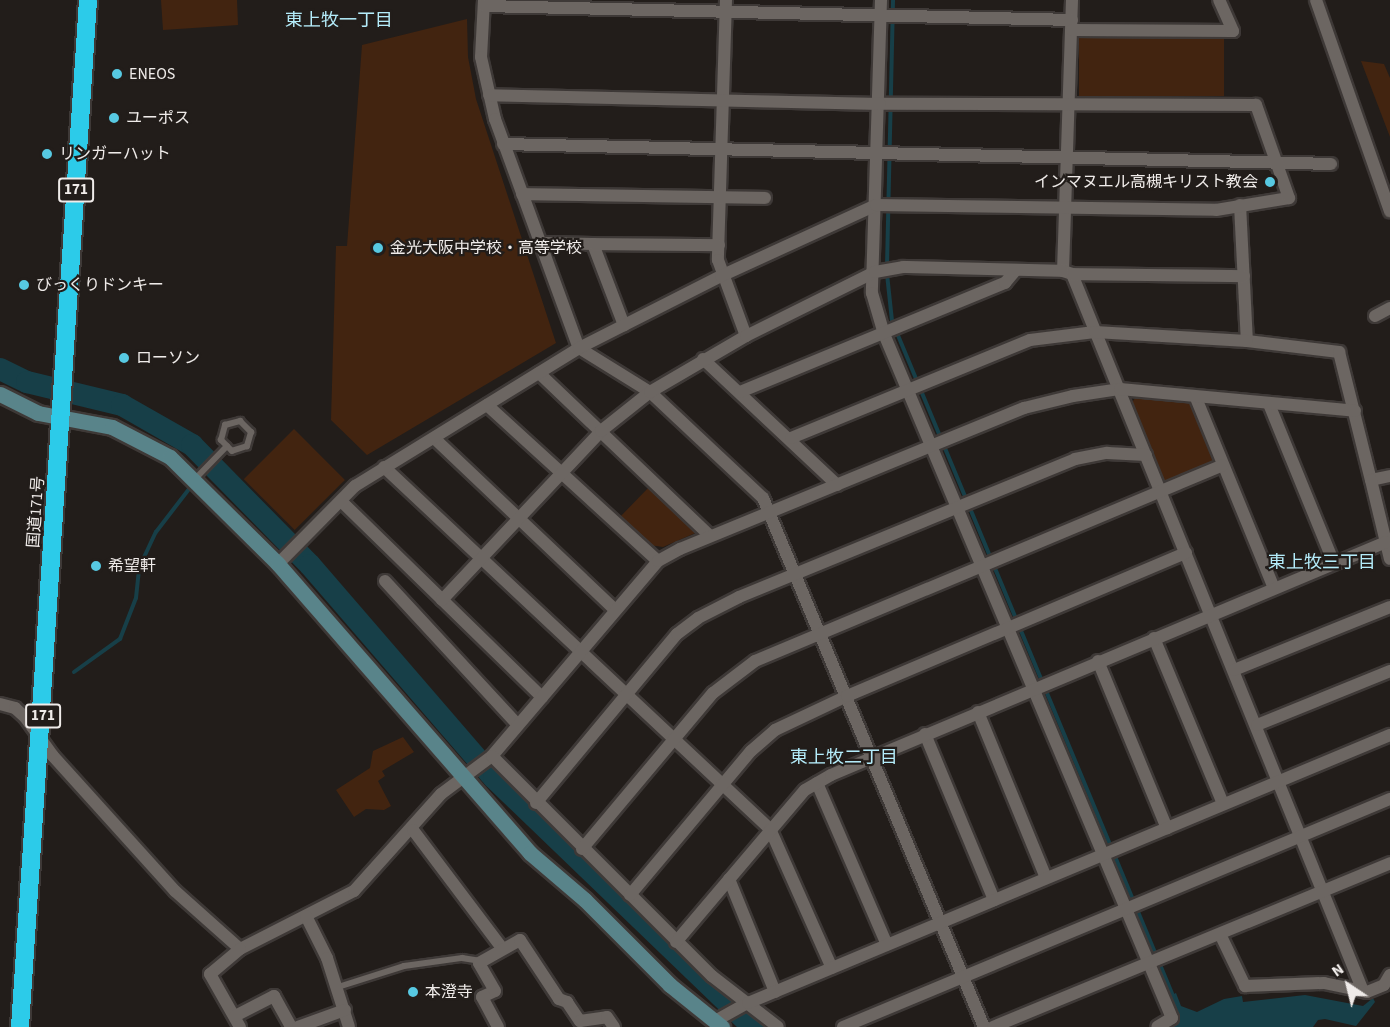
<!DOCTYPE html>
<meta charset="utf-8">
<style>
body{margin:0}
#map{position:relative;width:1390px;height:1027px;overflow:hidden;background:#221d1a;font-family:"Source Sans 3","Noto Sans JP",sans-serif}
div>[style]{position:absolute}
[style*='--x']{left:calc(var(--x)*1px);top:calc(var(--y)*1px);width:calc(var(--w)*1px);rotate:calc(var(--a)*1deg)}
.green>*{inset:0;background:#422410;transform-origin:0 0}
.water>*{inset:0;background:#173f48}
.stream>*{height:4px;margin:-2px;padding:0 2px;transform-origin:2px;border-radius:2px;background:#173f48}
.river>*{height:22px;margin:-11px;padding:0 11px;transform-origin:11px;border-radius:11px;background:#173f48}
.roads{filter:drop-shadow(2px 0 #3e3937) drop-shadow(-2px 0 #3e3937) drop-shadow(0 2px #3e3937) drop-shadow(0 -2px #3e3937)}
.lane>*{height:6px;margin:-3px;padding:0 3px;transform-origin:3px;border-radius:3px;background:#6c6662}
.street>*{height:12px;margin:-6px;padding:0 6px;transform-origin:6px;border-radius:6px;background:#6c6662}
.secondary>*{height:15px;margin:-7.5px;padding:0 7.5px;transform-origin:7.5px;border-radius:7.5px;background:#59848a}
.highway>*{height:18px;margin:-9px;padding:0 9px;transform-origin:9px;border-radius:9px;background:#2ccbe9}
.dots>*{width:16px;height:16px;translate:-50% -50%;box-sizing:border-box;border:3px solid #221d1a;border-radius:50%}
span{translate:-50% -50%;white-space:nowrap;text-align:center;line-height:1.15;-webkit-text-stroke:4.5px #221d1a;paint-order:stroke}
.shield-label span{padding:2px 4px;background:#221d1a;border:2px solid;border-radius:4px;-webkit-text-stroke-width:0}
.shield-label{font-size:15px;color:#efebe9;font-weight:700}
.poi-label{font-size:16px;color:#efebe9}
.left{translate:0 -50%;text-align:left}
.right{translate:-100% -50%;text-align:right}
.street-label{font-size:16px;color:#efebe9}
.neighbourhood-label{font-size:18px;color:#b4ecfa}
.north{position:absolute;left:1318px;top:955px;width:60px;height:60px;-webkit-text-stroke:4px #221d1a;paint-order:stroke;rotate:325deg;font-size:16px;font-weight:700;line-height:24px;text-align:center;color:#efebe9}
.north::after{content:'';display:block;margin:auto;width:21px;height:27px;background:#efebe9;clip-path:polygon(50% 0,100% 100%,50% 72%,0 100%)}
</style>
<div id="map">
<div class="green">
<i style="clip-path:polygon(161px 0,237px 0,238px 25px,163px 30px)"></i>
<i style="clip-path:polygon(467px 19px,468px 57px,476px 99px,556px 343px,367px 455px,331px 420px,336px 246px,347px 246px,362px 45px)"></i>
<i style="left:1079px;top:37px;width:145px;height:59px"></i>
<i style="clip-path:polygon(1361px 61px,1384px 64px,1390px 78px,1390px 137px)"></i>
<i style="clip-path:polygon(1135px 398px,1190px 401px,1218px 463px,1164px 484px,1131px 404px)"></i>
<i style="left:294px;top:429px;width:72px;height:71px;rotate:45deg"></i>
<i style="clip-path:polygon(651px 485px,700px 531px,663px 547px,649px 545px,619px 518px)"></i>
<i style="clip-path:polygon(403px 737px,414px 752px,382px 771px,385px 776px,378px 781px,391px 806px,384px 810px,366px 809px,354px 817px,336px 790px,370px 768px,373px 751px)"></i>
</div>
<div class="water">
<i style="clip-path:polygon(1176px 993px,1181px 1006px,1197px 1012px,1224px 999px,1242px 996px,1243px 1002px,1305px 995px,1363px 1006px,1373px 998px,1375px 1002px,1356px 1026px,1325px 1019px,1318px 1020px,1313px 1027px,1170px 1027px,1179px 1017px,1170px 996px)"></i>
</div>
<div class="stream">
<i style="--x:887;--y:266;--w:266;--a:-88.7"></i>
<i style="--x:887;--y:274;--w:47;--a:83.9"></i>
<i style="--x:892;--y:321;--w:733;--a:67.39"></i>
<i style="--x:74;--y:672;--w:57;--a:-35.7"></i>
<i style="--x:120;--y:639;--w:44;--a:-68.7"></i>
<i style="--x:136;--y:598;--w:30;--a:-84"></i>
<i style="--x:139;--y:568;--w:40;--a:-65"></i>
<i style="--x:156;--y:532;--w:59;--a:-52.5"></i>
</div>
<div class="river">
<i style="--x:0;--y:369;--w:30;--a:26"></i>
<i style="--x:27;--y:382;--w:98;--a:13.6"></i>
<i style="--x:122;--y:405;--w:81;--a:29.7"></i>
<i style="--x:192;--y:445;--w:168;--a:45.5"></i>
<i style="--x:310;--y:565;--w:281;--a:49.2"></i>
<i style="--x:494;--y:778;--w:359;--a:43.9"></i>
</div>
<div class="roads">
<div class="lane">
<i style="--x:240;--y:421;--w:16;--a:45"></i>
<i style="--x:251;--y:432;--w:15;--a:106"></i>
<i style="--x:247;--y:446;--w:16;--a:162"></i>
<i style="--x:232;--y:451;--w:16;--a:-135"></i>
<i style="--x:221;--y:440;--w:16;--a:-75"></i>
<i style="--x:225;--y:425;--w:16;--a:-15"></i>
<i style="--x:195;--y:479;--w:46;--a:-45.9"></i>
<i style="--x:338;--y:987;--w:69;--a:-17.7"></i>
<i style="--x:404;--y:966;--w:59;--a:-7.9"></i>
<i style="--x:462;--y:958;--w:19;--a:9"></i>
</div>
<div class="street">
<i style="--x:484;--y:0;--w:57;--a:93"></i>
<i style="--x:481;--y:57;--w:64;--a:77.3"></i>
<i style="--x:495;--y:119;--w:244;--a:69.9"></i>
<i style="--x:579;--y:348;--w:84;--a:31.8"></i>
<i style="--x:650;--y:392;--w:155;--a:43.2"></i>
<i style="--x:763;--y:498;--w:573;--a:67.33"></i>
<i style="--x:726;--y:0;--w:260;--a:91.8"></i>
<i style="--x:718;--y:260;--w:81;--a:69.8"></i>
<i style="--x:881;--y:0;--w:293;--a:91.8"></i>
<i style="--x:872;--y:293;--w:43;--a:73.7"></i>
<i style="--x:884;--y:334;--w:742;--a:67.17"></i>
<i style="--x:1172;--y:1018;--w:17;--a:149"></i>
<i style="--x:1072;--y:0;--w:271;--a:91.9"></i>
<i style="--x:1063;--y:271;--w:9;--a:18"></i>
<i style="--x:1072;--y:274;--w:774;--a:67.91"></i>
<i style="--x:1316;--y:0;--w:224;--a:70.7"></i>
<i style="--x:484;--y:6;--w:588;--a:1.36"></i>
<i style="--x:1072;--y:30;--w:161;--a:0.4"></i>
<i style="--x:1233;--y:31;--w:34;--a:-114"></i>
<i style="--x:503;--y:144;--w:828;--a:1.38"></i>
<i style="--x:522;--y:194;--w:243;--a:0.9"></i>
<i style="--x:1240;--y:205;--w:136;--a:87.1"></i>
<i style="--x:1247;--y:341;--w:93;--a:6.8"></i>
<i style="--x:1339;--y:352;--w:132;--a:76"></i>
<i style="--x:540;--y:243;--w:53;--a:1.1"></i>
<i style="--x:593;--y:244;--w:87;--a:69.1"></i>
<i style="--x:593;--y:244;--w:126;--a:0.5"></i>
<i style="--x:1072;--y:274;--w:172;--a:0.7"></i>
<i style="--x:1375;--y:316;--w:17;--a:-28"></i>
<i style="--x:703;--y:359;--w:184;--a:43.2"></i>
<i style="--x:539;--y:373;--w:236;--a:43.6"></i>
<i style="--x:740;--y:392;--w:287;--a:-22.4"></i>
<i style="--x:1005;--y:283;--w:17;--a:-50"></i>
<i style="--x:1196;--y:398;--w:205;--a:67.7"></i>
<i style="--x:1269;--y:404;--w:172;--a:67.8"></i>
<i style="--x:487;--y:405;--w:231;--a:42.4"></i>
<i style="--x:434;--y:438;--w:250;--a:43.5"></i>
<i style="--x:791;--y:438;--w:258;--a:-22.3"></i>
<i style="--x:1030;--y:340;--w:65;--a:-7"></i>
<i style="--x:1095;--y:332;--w:152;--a:3.4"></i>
<i style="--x:384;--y:467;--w:529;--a:43.16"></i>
<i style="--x:770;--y:829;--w:152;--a:66"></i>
<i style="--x:1390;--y:476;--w:19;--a:168"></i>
<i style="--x:1371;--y:480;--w:81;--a:76.5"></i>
<i style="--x:341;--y:501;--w:281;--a:44.3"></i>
<i style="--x:278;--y:564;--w:110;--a:-45.4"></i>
<i style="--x:355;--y:486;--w:263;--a:-31.6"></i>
<i style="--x:579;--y:348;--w:159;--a:-26.9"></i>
<i style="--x:721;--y:276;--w:170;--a:-24.6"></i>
<i style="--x:876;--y:205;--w:340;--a:0.8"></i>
<i style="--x:1216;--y:210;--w:74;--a:-9.3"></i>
<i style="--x:1289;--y:198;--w:99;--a:-109.5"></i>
<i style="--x:1256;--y:105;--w:376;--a:-179.8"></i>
<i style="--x:880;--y:104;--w:391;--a:-178.7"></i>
<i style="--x:385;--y:581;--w:196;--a:47.3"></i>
<i style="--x:442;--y:600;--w:232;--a:-46.7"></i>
<i style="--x:601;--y:431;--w:63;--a:-38.5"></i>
<i style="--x:650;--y:392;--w:111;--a:-30.3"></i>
<i style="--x:746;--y:336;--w:144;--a:-26.4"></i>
<i style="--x:875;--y:272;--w:28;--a:-10"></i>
<i style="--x:903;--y:267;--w:160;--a:1.4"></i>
<i style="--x:1154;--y:638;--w:180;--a:67.4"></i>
<i style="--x:1098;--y:661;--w:181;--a:67.6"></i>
<i style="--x:1234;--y:670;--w:168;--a:-22"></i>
<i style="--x:0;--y:704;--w:16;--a:15"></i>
<i style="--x:15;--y:708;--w:13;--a:42"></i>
<i style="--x:25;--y:717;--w:48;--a:54.3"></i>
<i style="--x:53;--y:756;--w:182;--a:47.9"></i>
<i style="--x:175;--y:891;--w:87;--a:41.7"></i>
<i style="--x:240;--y:949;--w:128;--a:-27"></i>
<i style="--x:354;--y:891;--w:130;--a:-48.1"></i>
<i style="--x:441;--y:794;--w:64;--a:-36.7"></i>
<i style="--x:492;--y:756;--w:256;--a:-49.6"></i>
<i style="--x:658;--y:561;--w:25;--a:-29"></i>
<i style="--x:680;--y:549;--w:372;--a:-22.3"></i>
<i style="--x:1024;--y:408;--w:50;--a:-13.8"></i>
<i style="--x:1073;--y:396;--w:48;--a:-8.5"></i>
<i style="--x:1120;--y:389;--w:236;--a:5.3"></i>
<i style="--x:978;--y:712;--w:179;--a:67.7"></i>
<i style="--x:1257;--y:725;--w:144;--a:-22.1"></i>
<i style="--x:925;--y:734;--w:180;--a:67.4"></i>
<i style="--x:492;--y:756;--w:311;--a:45"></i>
<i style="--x:712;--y:976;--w:83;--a:37.7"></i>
<i style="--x:817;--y:783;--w:176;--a:66.6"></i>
<i style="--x:536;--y:803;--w:220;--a:-50.2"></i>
<i style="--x:677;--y:634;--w:26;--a:-37"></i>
<i style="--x:698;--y:618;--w:46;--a:-27.1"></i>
<i style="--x:739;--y:597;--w:363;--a:-22.3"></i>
<i style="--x:1075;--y:459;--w:33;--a:-11"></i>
<i style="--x:1107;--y:453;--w:39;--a:3"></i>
<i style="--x:413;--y:830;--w:148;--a:53"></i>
<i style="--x:582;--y:849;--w:204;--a:-50"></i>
<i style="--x:713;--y:693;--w:53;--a:-37.3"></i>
<i style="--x:755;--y:661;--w:507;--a:-22.72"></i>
<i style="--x:729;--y:879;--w:122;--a:67.8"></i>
<i style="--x:630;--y:895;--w:188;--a:-50"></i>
<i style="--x:751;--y:751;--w:32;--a:-41"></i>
<i style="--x:775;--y:730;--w:80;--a:-25.3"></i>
<i style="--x:847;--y:696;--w:368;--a:-22.9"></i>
<i style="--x:306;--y:916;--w:47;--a:63.4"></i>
<i style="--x:327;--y:958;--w:72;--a:72.3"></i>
<i style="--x:1220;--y:934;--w:58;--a:64.3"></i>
<i style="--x:1245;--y:986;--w:79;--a:-2.2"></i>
<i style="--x:1324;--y:983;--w:44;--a:11.8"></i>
<i style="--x:1367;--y:992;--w:18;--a:-22"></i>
<i style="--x:1384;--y:985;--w:12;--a:-59"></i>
<i style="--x:676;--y:942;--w:199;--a:-49.7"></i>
<i style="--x:805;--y:790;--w:30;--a:-30"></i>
<i style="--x:831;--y:775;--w:602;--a:-22.77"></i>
<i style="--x:240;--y:949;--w:39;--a:140"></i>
<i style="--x:210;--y:974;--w:61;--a:60.5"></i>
<i style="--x:235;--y:1016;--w:44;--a:-27.1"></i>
<i style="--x:274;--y:996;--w:35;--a:61"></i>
<i style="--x:715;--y:1021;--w:38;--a:-29"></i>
<i style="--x:748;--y:1003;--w:696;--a:-22.66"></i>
<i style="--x:298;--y:1027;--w:50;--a:-19.9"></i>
<i style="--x:498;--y:1027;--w:34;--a:-118"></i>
<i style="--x:482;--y:997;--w:14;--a:-25"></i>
<i style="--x:495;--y:991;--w:32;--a:-120"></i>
<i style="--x:479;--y:963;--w:47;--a:-29.3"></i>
<i style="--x:520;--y:940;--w:71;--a:56.5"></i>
<i style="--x:559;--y:999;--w:9;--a:21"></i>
<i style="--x:567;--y:1002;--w:23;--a:56"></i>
<i style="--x:580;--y:1021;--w:27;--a:-8"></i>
<i style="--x:607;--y:1017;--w:12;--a:55"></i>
<i style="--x:843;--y:1027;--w:593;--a:-22.63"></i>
<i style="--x:993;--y:1027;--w:430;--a:-22.4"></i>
</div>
<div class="secondary">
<i style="--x:0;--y:394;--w:42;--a:26.6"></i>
<i style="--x:38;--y:413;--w:75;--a:10.7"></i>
<i style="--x:112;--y:427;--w:65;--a:27.3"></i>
<i style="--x:170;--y:457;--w:152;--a:44.7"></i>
<i style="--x:278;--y:564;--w:383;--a:48.9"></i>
<i style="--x:530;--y:853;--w:72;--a:40.5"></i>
<i style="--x:585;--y:900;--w:120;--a:45"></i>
<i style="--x:670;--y:985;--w:67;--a:38.9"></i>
</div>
<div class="highway">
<i style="--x:20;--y:1027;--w:1029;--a:-86.21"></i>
</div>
</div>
<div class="dots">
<i style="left:117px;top:74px;background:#57c9e2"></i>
<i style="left:114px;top:118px;background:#57c9e2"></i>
<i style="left:47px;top:154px;background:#57c9e2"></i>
<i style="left:1270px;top:182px;background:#57c9e2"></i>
<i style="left:378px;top:248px;background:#57c9e2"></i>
<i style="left:24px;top:285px;background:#57c9e2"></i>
<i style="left:124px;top:358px;background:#57c9e2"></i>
<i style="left:96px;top:566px;background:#57c9e2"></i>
<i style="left:413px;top:992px;background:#57c9e2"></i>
</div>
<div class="shield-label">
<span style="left:76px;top:190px">171</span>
<span style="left:43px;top:716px">171</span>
</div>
<div class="poi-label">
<span class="left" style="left:129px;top:74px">ENEOS</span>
<span class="left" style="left:126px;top:118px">ユーポス</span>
<span class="left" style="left:59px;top:154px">リンガーハット</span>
<span class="right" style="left:1258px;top:182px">インマヌエル高槻キリスト教会</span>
<span class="left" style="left:390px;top:248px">金光大阪中学校・高等学校</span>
<span class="left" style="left:36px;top:285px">びっくりドンキー</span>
<span class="left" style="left:136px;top:358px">ローソン</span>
<span class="left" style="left:108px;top:566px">希望軒</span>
<span class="left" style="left:425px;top:992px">本澄寺</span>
</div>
<div class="street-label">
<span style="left:36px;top:512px;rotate:-86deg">国道171号</span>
</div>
<div class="neighbourhood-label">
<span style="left:339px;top:21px">東上牧一丁目</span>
<span style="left:1322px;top:563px">東上牧三丁目</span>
<span style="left:844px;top:758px">東上牧二丁目</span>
</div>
<div class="north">N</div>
</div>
